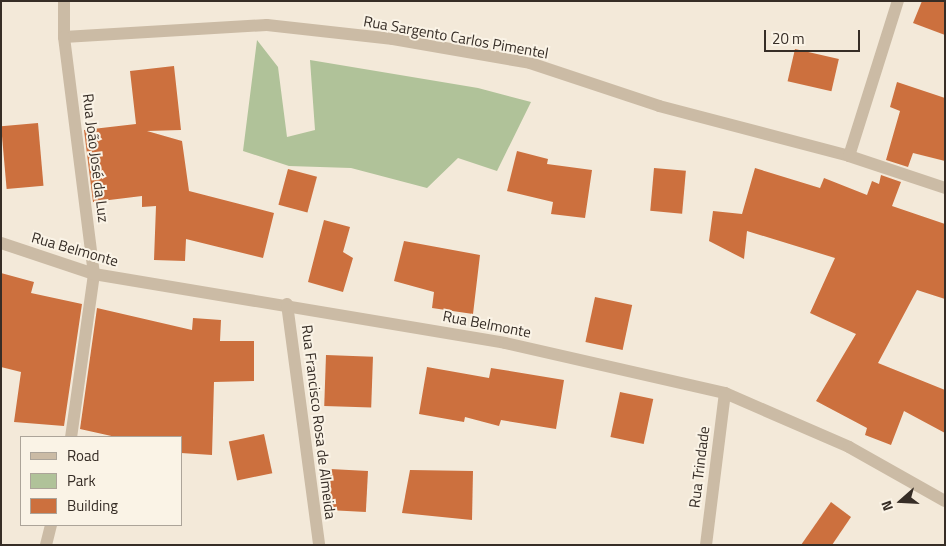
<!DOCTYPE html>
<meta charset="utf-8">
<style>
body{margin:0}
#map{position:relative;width:946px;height:546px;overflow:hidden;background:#f3e9d9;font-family:"Titillium Web",sans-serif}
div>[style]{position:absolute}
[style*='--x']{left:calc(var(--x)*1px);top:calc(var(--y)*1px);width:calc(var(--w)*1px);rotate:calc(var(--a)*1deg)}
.green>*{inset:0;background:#b0c299}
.building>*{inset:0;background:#cc703e;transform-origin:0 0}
.pedestrian>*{height:12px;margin:-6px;padding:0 6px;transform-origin:6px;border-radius:6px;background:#cbbba5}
.minor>*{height:12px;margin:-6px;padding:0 6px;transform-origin:6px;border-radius:6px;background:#cbbba5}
span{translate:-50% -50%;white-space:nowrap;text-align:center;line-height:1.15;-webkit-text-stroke:4px #faf3e6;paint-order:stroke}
.street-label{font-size:15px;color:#362d26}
.frame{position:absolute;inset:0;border:2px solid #362d26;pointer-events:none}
.legend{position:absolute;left:20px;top:436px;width:162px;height:90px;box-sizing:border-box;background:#faf3e6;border:1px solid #aca499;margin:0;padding:6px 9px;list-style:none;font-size:15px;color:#362d26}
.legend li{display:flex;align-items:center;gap:10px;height:25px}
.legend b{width:25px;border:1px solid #aca499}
.north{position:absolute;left:876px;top:476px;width:50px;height:50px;-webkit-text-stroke:4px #faf3e6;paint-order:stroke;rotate:251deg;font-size:14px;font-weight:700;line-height:20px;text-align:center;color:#362d26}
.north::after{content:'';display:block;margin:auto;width:18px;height:22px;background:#362d26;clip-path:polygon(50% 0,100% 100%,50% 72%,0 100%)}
.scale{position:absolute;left:764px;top:30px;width:96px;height:22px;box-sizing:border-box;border:2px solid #362d26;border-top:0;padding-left:6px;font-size:15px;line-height:18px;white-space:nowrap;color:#362d26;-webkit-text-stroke:4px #faf3e6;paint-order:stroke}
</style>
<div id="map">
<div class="green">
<i style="clip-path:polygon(257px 40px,278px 67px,287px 137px,315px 130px,310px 60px,478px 88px,531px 102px,497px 171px,458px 158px,427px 188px,351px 168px,289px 166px,243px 151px)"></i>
</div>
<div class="building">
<i style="clip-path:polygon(922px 1px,945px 1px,945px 35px,913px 23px)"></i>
<i style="left:795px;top:49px;width:45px;height:33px;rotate:13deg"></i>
<i style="clip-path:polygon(174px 66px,181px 130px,147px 131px,182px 141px,189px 191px,274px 213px,263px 258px,186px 239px,185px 261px,154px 260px,156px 206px,142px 207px,142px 196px,93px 202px,84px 130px,136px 124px,130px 71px)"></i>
<i style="clip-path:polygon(897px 82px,945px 98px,945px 161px,913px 153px,908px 167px,886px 160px,900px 111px,890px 107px)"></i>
<i style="left:38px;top:123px;width:63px;height:37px;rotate:85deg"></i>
<i style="clip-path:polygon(517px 151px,548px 159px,547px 164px,592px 170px,585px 218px,551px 214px,553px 202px,507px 191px)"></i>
<i style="left:654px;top:168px;width:32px;height:43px;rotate:5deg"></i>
<i style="clip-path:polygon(755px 168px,820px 188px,824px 178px,867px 195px,872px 181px,879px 184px,881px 175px,901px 182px,892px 206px,945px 224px,945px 299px,917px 290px,878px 363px,945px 390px,945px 433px,904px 411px,891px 445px,865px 435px,867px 428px,816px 401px,856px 334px,810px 313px,835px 258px,747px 231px,744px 259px,709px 241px,713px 211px,742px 214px)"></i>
<i style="left:288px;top:169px;width:30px;height:37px;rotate:15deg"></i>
<i style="clip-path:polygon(324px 220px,350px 227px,343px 252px,353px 258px,343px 292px,308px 282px)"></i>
<i style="clip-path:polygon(404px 241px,480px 255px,473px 314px,432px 308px,434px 292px,394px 281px)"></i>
<i style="clip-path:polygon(1px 273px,34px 282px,31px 293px,82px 304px,64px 426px,14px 422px,21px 372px,1px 367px)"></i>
<i style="left:595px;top:297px;width:38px;height:46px;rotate:12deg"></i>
<i style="clip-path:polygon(97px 308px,192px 330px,193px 318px,221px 320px,220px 341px,254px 341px,254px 381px,214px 382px,212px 455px,181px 453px,181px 437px,116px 437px,80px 429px)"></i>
<i style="left:326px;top:355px;width:47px;height:51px;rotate:2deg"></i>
<i style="clip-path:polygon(427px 367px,489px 378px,491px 368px,564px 380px,556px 429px,501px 420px,499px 426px,465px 417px,464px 422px,419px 414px)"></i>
<i style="left:620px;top:392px;width:34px;height:46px;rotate:12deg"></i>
<i style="left:264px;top:434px;width:40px;height:36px;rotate:78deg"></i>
<i style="clip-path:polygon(410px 470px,473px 471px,472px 520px,402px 513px)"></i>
<i style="left:368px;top:471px;width:41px;height:38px;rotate:93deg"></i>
<i style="clip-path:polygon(831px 502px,851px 517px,832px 545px,801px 545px)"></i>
</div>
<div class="pedestrian">
<i style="--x:64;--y:37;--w:203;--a:-3.4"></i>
<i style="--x:267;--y:25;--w:127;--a:6.3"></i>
<i style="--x:393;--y:39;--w:139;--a:9.9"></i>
<i style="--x:530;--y:63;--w:136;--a:18.4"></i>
</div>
<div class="minor">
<i style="--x:64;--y:1;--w:36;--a:90"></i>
<i style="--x:64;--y:37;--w:239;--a:82.8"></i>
<i style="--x:94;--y:274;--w:165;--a:98"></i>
<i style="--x:659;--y:106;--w:196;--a:14.7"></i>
<i style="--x:849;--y:156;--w:101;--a:18.4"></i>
<i style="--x:849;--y:156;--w:163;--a:-72.5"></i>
<i style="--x:1;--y:243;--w:98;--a:18.4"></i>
<i style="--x:94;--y:274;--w:417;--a:9.5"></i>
<i style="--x:505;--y:343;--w:226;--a:12.8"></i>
<i style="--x:725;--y:393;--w:135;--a:23.5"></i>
<i style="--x:849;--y:447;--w:110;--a:29.4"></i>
<i style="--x:287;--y:304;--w:243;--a:82.4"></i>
<i style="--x:46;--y:545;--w:21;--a:-76"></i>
<i style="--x:706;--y:545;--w:153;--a:-82.9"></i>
</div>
<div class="street-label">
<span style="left:456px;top:37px;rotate:10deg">Rua Sargento Carlos Pimentel</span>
<span style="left:96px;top:158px;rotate:83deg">Rua João José da Luz</span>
<span style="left:75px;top:249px;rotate:16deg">Rua Belmonte</span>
<span style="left:487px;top:324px;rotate:11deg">Rua Belmonte</span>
<span style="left:319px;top:422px;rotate:83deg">Rua Francisco Rosa de Almeida</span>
<span style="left:699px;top:467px;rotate:-83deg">Rua Trindade</span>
</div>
<div class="frame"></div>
<ul class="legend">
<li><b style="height:6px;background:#cbbba5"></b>Road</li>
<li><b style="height:14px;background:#b0c299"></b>Park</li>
<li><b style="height:14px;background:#cc703e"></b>Building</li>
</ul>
<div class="north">N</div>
<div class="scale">20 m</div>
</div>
